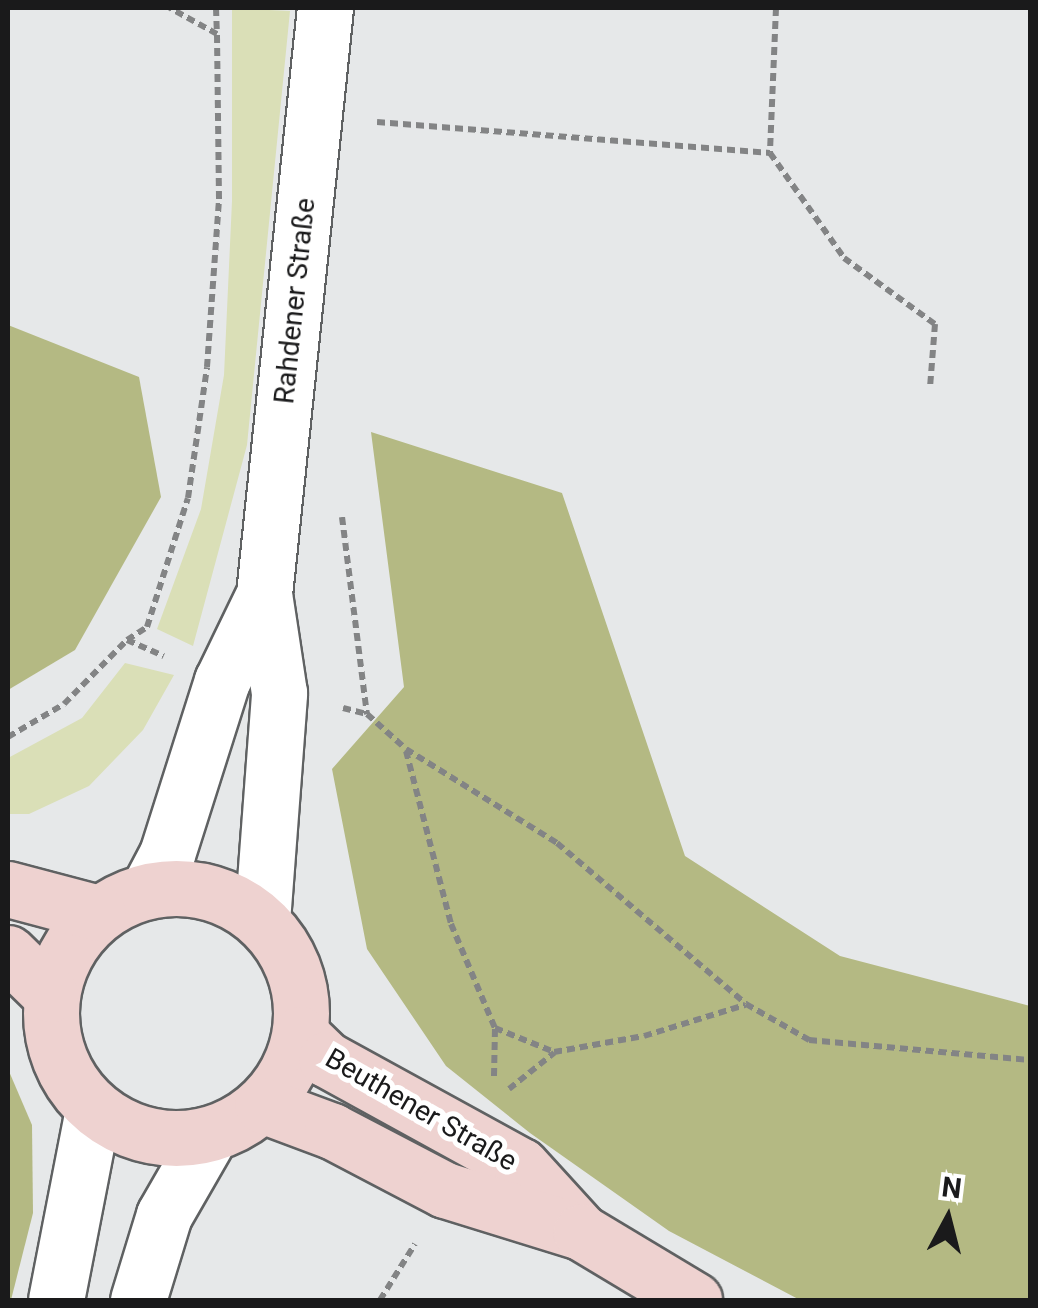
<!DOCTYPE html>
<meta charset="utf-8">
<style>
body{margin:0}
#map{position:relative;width:1038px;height:1308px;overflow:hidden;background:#e6e8e9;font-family:Roboto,sans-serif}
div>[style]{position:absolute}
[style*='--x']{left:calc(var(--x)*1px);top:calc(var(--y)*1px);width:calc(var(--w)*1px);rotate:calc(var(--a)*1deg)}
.green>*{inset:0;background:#dadfb7}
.forest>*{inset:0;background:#b4b983}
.path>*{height:6px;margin-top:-3px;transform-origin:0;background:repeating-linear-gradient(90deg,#838485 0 8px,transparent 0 13px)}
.roads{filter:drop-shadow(2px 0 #5f6162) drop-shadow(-2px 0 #5f6162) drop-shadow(0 2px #5f6162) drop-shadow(0 -2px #5f6162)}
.minor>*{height:55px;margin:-27.5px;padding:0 27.5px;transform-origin:27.5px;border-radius:27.5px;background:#fff}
.secondary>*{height:55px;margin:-27.5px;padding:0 27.5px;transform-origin:27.5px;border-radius:27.5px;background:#eed2d0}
.secondary>.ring{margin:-27.5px;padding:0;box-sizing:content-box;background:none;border:55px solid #eed2d0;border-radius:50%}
span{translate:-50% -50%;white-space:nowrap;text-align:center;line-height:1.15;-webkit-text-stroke:10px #fff;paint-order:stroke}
.street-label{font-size:28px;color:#1a1a1b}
.frame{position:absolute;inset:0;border:10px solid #1a1a1b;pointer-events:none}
.north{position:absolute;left:898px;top:1168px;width:100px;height:100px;-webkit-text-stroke:8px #fff;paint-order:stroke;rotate:7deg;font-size:28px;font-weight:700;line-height:40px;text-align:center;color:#1a1a1b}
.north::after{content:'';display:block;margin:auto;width:35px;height:45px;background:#1a1a1b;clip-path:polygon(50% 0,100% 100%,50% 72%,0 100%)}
</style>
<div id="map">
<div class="green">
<i style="clip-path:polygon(232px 8px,290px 11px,247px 445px,193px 646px,157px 629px,201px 509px,224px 375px,232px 201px)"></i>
<i style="clip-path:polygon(125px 663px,174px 675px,143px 730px,89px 786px,29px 814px,8px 814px,8px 758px,82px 718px)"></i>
</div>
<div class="forest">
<i style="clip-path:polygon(8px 325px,139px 377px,161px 497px,75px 650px,8px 690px)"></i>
<i style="clip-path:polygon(371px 432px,562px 493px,685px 856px,840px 956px,1030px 1006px,1030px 1300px,800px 1300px,669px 1231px,530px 1133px,446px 1066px,367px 949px,332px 769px,404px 687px)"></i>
<i style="clip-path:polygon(8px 1069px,32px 1125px,33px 1213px,11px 1300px,8px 1300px)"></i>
</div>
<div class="path">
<i style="--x:216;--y:8;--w:26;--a:88"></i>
<i style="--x:776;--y:8;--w:145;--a:92.4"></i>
<i style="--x:770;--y:153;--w:128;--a:54.8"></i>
<i style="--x:844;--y:258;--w:112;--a:36"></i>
<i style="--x:935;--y:324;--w:63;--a:94.5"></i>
<i style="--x:377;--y:122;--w:394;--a:4.5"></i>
<i style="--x:342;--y:517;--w:199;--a:82.8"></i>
<i style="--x:127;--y:640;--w:40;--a:23.4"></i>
<i style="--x:343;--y:708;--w:25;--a:14"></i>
<i style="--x:367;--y:714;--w:52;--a:41.9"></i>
<i style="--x:406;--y:749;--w:178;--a:31.9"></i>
<i style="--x:557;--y:843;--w:248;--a:40.4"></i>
<i style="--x:746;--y:1004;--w:73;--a:29.7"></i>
<i style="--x:809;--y:1040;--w:222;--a:5.2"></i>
<i style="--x:8;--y:737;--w:65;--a:-30.5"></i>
<i style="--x:64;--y:704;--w:90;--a:-45.5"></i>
<i style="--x:127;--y:640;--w:24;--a:-33"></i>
<i style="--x:147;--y:627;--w:135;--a:-72.4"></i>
<i style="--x:188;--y:498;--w:132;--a:-81.7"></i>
<i style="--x:207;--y:367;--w:168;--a:-85.9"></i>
<i style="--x:219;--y:199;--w:165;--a:-90.7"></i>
<i style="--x:217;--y:34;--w:54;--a:-151"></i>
<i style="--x:406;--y:751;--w:179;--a:75.4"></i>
<i style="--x:451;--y:924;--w:113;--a:67.1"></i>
<i style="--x:495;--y:1028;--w:64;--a:22.1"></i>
<i style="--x:554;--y:1052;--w:91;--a:-10.1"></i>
<i style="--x:644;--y:1036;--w:106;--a:-17.1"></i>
<i style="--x:494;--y:1076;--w:48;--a:-88.8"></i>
<i style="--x:509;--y:1089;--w:58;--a:-38.7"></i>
<i style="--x:380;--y:1300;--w:66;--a:-58"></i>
</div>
<div class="roads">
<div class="minor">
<i style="--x:148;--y:890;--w:41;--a:-62.2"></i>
<i style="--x:167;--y:854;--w:182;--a:-72.4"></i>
<i style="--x:222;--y:681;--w:97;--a:-64.2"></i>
<i style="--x:262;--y:921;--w:229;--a:-85.7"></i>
<i style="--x:279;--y:693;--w:100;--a:-98.6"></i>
<i style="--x:264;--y:594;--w:589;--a:-84.06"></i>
<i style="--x:56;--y:1300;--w:195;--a:-79"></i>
<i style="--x:138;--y:1300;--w:89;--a:-73"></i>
<i style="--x:164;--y:1215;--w:92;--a:-60.1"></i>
</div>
<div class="secondary">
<i class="ring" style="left:51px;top:888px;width:195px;height:195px"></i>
<i style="--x:8;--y:889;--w:93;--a:14.9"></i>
<i style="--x:8;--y:953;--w:59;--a:44.3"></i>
<i style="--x:300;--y:1034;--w:36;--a:44"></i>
<i style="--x:326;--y:1059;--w:222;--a:28.8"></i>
<i style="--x:521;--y:1166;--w:89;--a:47.7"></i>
<i style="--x:262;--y:1105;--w:75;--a:20.4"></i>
<i style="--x:332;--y:1131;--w:127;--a:27.6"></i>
<i style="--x:445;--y:1190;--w:142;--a:17.2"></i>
<i style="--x:581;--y:1232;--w:132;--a:31"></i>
</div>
</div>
<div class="street-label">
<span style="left:295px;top:301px;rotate:-84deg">Rahdener Straße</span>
<span style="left:421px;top:1110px;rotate:30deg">Beuthener Straße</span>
</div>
<div class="frame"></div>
<div class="north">N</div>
</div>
